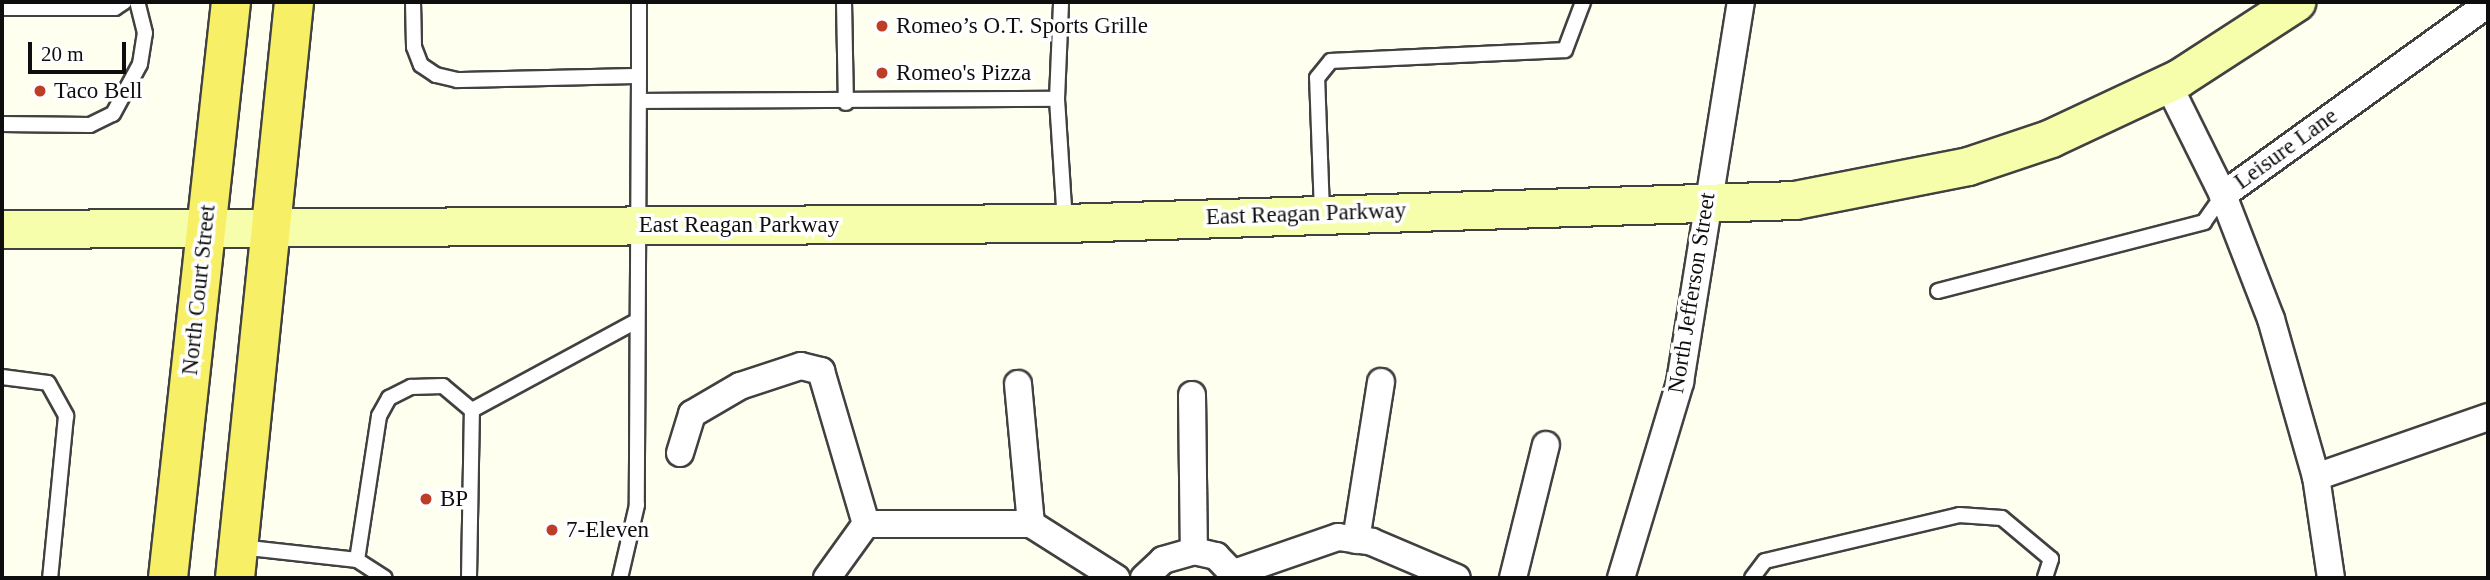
<!DOCTYPE html>
<meta charset="utf-8">
<style>
body{margin:0}
#map{position:relative;width:2490px;height:580px;overflow:hidden;background:#ffffef;font-family:"Times New Roman",serif}
div>[style]{position:absolute}
[style*='--x']{left:calc(var(--x)*1px);top:calc(var(--y)*1px);width:calc(var(--w)*1px);rotate:calc(var(--a)*1deg)}
.roads{filter:drop-shadow(2px 0 #414141) drop-shadow(-2px 0 #414141) drop-shadow(0 2px #414141) drop-shadow(0 -2px #414141)}
.lane>*{height:14px;margin:-7px;padding:0 7px;transform-origin:7px;border-radius:7px;background:#fff}
.street>*{height:26px;margin:-13px;padding:0 13px;transform-origin:13px;border-radius:13px;background:#fff}
.secondary>*{height:37px;margin:-18.5px;padding:0 18.5px;transform-origin:18.5px;border-radius:18.5px;background:#f7feab}
.primary>*{height:38px;margin:-19px;padding:0 19px;transform-origin:19px;border-radius:19px;background:#f7f067}
.dots>*{width:19px;height:19px;translate:-50% -50%;box-sizing:border-box;border:4px solid #fff;border-radius:50%}
span{translate:-50% -50%;white-space:nowrap;text-align:center;line-height:1.15;-webkit-text-stroke:7px #fff;paint-order:stroke}
.poi-label{font-size:23px;color:#0e0e0e}
.left{translate:0 -50%;text-align:left}
.street-label{font-size:23px;color:#0e0e0e}
.frame{position:absolute;inset:0;border:4px solid #0e0e0e;pointer-events:none}
.scale{position:absolute;left:28px;top:42px;width:98px;height:32px;box-sizing:border-box;border:4px solid #0e0e0e;border-top:0;padding-left:9px;font-size:21px;line-height:24px;white-space:nowrap;color:#0e0e0e;-webkit-text-stroke:5px #fff;paint-order:stroke}
</style>
<div id="map">
<div class="roads">
<div class="lane">
<i style="--x:413;--y:2;--w:45;--a:88.7"></i>
<i style="--x:414;--y:47;--w:19;--a:69"></i>
<i style="--x:421;--y:65;--w:18;--a:34"></i>
<i style="--x:436;--y:75;--w:22;--a:13"></i>
<i style="--x:457;--y:80;--w:182;--a:-1.3"></i>
<i style="--x:639;--y:76;--w:429;--a:90.3"></i>
<i style="--x:637;--y:505;--w:75;--a:103.1"></i>
<i style="--x:844;--y:2;--w:101;--a:88.9"></i>
<i style="--x:2;--y:8;--w:113;--a:0"></i>
<i style="--x:115;--y:8;--w:11;--a:-34"></i>
<i style="--x:639;--y:76;--w:74;--a:-90"></i>
<i style="--x:1057;--y:99;--w:97;--a:-87.6"></i>
<i style="--x:639;--y:101;--w:418;--a:-0.3"></i>
<i style="--x:1057;--y:99;--w:123;--a:86.3"></i>
<i style="--x:2;--y:124;--w:88;--a:0.7"></i>
<i style="--x:90;--y:125;--w:25;--a:-26"></i>
<i style="--x:113;--y:114;--w:57;--a:-61.6"></i>
<i style="--x:140;--y:64;--w:31;--a:-81"></i>
<i style="--x:145;--y:33;--w:32;--a:-104"></i>
<i style="--x:1322;--y:212;--w:134;--a:-92.1"></i>
<i style="--x:1317;--y:78;--w:22;--a:-51"></i>
<i style="--x:1331;--y:61;--w:234;--a:-2.7"></i>
<i style="--x:1565;--y:50;--w:51;--a:-69.4"></i>
<i style="--x:1938;--y:291;--w:275;--a:-14.5"></i>
<i style="--x:2204;--y:222;--w:33;--a:-55"></i>
<i style="--x:2;--y:377;--w:46;--a:7.4"></i>
<i style="--x:48;--y:383;--w:38;--a:61"></i>
<i style="--x:66;--y:416;--w:163;--a:95.6"></i>
<i style="--x:240;--y:547;--w:118;--a:6.3"></i>
<i style="--x:357;--y:560;--w:33;--a:33"></i>
<i style="--x:357;--y:560;--w:146;--a:-81.3"></i>
<i style="--x:379;--y:416;--w:21;--a:-61"></i>
<i style="--x:389;--y:398;--w:25;--a:-27"></i>
<i style="--x:411;--y:387;--w:32;--a:-2"></i>
<i style="--x:443;--y:386;--w:38;--a:40"></i>
<i style="--x:472;--y:410;--w:185;--a:-28.4"></i>
<i style="--x:469;--y:578;--w:168;--a:-89"></i>
<i style="--x:1752;--y:578;--w:21;--a:-53"></i>
<i style="--x:1765;--y:561;--w:199;--a:-13.3"></i>
<i style="--x:1959;--y:515;--w:43;--a:4"></i>
<i style="--x:2002;--y:518;--w:64;--a:39.9"></i>
<i style="--x:2051;--y:559;--w:20;--a:108"></i>
</div>
<div class="street">
<i style="--x:2168;--y:84;--w:124;--a:63.6"></i>
<i style="--x:1018;--y:384;--w:141;--a:84.7"></i>
<i style="--x:1192;--y:395;--w:156;--a:89.3"></i>
<i style="--x:680;--y:453;--w:41;--a:-72.9"></i>
<i style="--x:692;--y:414;--w:56;--a:-30.3"></i>
<i style="--x:740;--y:386;--w:64;--a:-18.2"></i>
<i style="--x:801;--y:366;--w:21;--a:14"></i>
<i style="--x:821;--y:371;--w:159;--a:73.6"></i>
<i style="--x:866;--y:524;--w:165;--a:0"></i>
<i style="--x:1031;--y:524;--w:101;--a:32.4"></i>
<i style="--x:2316;--y:477;--w:182;--a:-19.2"></i>
<i style="--x:1356;--y:540;--w:160;--a:-81"></i>
<i style="--x:1234;--y:573;--w:110;--a:-19.1"></i>
<i style="--x:1338;--y:537;--w:34;--a:8"></i>
<i style="--x:1372;--y:542;--w:92;--a:23"></i>
<i style="--x:827;--y:578;--w:67;--a:-54.2"></i>
<i style="--x:1144;--y:578;--w:26;--a:-43"></i>
<i style="--x:1163;--y:560;--w:32;--a:-16"></i>
<i style="--x:1194;--y:551;--w:23;--a:13"></i>
<i style="--x:1216;--y:556;--w:30;--a:46"></i>
<i style="--x:1513;--y:578;--w:137;--a:-76.1"></i>
<i style="--x:1621;--y:578;--w:205;--a:-73.2"></i>
<i style="--x:1680;--y:382;--w:385;--a:-80.9"></i>
<i style="--x:2331;--y:578;--w:102;--a:-98.4"></i>
<i style="--x:2316;--y:477;--w:164;--a:-105.9"></i>
<i style="--x:2271;--y:319;--w:133;--a:-111.2"></i>
<i style="--x:2223;--y:195;--w:327;--a:-35.8"></i>
</div>
<div class="secondary">
<i style="--x:2;--y:229;--w:1063;--a:-0.32"></i>
<i style="--x:1065;--y:223;--w:730;--a:-1.8"></i>
<i style="--x:1795;--y:200;--w:176;--a:-11.1"></i>
<i style="--x:1968;--y:166;--w:88;--a:-18.6"></i>
<i style="--x:2051;--y:138;--w:141;--a:-25.1"></i>
<i style="--x:2179;--y:78;--w:140;--a:-33"></i>
</div>
<div class="primary">
<i style="--x:168;--y:578;--w:579;--a:-83.76"></i>
<i style="--x:235;--y:578;--w:579;--a:-84.15"></i>
</div>
</div>
<div class="dots">
<i style="left:882px;top:26px;background:#bd3d27"></i>
<i style="left:882px;top:73px;background:#bd3d27"></i>
<i style="left:40px;top:91px;background:#bd3d27"></i>
<i style="left:426px;top:499px;background:#bd3d27"></i>
<i style="left:552px;top:530px;background:#bd3d27"></i>
</div>
<div class="poi-label">
<span class="left" style="left:896px;top:26px">Romeo’s O.T. Sports Grille</span>
<span class="left" style="left:896px;top:73px">Romeo's Pizza</span>
<span class="left" style="left:54px;top:91px">Taco Bell</span>
<span class="left" style="left:440px;top:499px">BP</span>
<span class="left" style="left:566px;top:530px">7-Eleven</span>
</div>
<div class="street-label">
<span style="left:2286px;top:149px;rotate:-36deg">Leisure Lane</span>
<span style="left:1306px;top:214px;rotate:-2deg">East Reagan Parkway</span>
<span style="left:739px;top:225px">East Reagan Parkway</span>
<span style="left:199px;top:290px;rotate:-84deg">North Court Street</span>
<span style="left:1692px;top:293px;rotate:-81deg">North Jefferson Street</span>
</div>
<div class="frame"></div>
<div class="scale">20 m</div>
</div>
